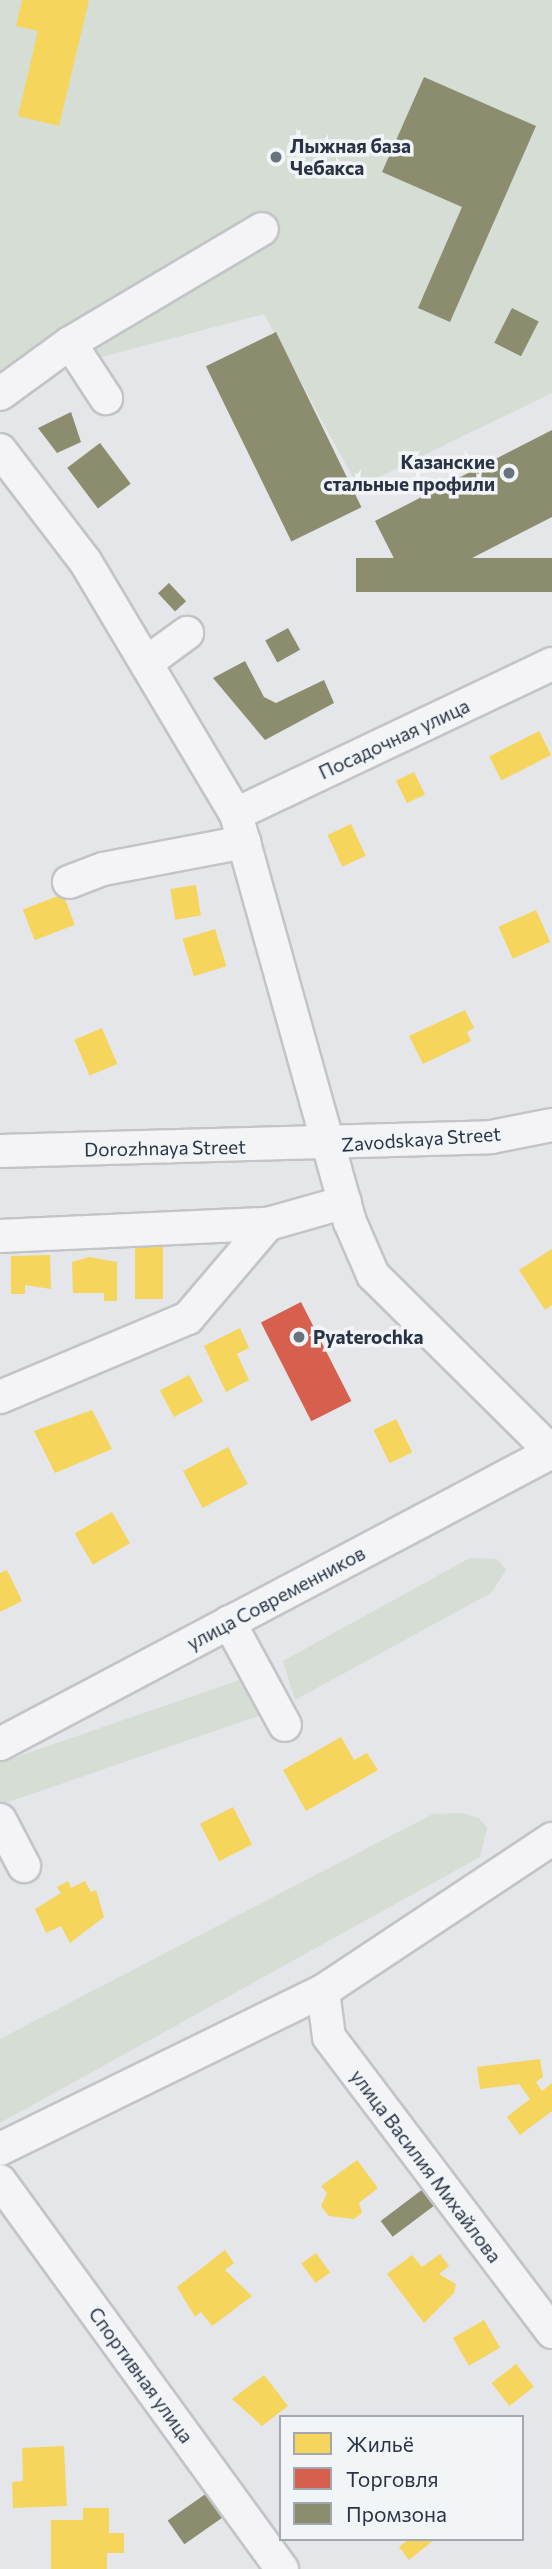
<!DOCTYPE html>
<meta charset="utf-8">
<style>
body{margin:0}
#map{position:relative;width:552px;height:2569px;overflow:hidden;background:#e4e6e9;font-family:Commissioner,sans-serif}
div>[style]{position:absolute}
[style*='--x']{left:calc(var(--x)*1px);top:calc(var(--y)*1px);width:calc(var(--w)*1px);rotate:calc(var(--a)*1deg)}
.green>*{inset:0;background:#d5ddd4;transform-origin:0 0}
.homes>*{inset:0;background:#f6d55c;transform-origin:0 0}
.shops>*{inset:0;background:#d6604d;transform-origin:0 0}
.industry>*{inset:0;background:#8c8c6e;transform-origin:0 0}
.roads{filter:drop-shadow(2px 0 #c2c4c7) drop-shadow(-2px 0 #c2c4c7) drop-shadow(0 2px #c2c4c7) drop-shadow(0 -2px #c2c4c7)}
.minor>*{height:32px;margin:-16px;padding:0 16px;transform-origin:16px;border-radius:16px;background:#f4f4f6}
.dots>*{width:19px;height:19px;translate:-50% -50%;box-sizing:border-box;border:4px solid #f2f5f8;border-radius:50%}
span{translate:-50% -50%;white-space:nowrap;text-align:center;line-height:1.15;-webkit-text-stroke:7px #f2f5f8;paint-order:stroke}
.poi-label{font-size:19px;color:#293344;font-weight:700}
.left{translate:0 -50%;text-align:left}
.right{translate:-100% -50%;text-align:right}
.street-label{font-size:19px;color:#293344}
.legend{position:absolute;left:279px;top:2415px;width:245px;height:126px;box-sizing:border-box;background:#f2f5f8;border:2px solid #a2a7b0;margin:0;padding:9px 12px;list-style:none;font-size:21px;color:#293344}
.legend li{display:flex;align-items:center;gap:14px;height:35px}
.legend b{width:35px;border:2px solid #a2a7b0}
</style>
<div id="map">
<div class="green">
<i style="clip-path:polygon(0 0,552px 0,552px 393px,358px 487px,264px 314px,0 384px)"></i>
<i style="clip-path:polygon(470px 1558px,497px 1559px,506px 1570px,491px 1593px,295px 1700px,283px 1661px)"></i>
<i style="left:263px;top:1672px;width:40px;height:300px;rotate:71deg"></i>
<i style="clip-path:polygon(461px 1813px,479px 1818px,487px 1828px,480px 1857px,0 2123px,0 2039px,433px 1814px)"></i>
</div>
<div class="homes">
<i style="clip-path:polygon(22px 0,89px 0,59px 126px,18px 116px,38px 31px,16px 26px)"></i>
<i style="left:539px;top:731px;width:27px;height:56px;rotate:63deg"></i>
<i style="left:414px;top:772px;width:25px;height:20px;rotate:64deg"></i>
<i style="left:351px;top:824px;width:35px;height:26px;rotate:65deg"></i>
<i style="left:196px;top:885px;width:31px;height:26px;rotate:81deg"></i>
<i style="left:63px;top:894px;width:33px;height:43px;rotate:69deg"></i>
<i style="left:536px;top:910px;width:35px;height:41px;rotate:66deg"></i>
<i style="left:215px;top:929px;width:39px;height:34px;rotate:73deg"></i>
<i style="clip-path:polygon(465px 1010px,474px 1028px,467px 1032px,471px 1041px,423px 1064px,409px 1036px)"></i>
<i style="left:102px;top:1028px;width:39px;height:30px;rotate:67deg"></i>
<i style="left:135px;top:1246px;width:28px;height:53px"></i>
<i style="clip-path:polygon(552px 1249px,552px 1305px,545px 1310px,519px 1270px)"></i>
<i style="clip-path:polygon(50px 1255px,51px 1289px,25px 1285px,25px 1294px,11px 1294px,11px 1256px)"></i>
<i style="clip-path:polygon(89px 1257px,117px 1262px,117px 1301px,104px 1301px,104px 1293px,73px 1293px,72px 1262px)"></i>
<i style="clip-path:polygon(240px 1328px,249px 1348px,237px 1354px,249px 1380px,226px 1392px,204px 1346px)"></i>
<i style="left:189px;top:1375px;width:30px;height:33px;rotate:62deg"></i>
<i style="clip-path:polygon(92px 1410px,112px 1449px,55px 1473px,34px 1431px)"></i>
<i style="left:396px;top:1419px;width:37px;height:25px;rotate:64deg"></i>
<i style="left:228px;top:1447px;width:42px;height:51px;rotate:62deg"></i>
<i style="left:112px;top:1512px;width:36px;height:43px;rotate:60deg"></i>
<i style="clip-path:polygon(7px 1570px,22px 1601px,0 1612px,0 1573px)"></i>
<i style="clip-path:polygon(341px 1737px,354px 1760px,367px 1753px,378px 1770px,306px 1811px,283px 1770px)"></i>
<i style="left:233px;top:1807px;width:42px;height:37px;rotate:63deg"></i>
<i style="clip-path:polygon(68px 1881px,71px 1888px,85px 1881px,91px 1892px,96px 1890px,104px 1917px,70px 1943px,61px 1926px,46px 1933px,35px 1909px,61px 1893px,57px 1887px)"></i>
<i style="clip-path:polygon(540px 2059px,543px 2077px,536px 2082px,542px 2091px,552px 2083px,552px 2111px,520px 2135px,507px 2117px,530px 2099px,519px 2084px,480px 2089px,477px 2067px)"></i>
<i style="clip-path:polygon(357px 2160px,378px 2188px,359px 2203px,362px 2213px,354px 2219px,329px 2216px,321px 2206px,327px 2193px,321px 2186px)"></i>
<i style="clip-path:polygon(225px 2250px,234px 2263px,225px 2270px,252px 2296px,212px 2326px,201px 2312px,195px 2317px,177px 2287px)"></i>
<i style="left:316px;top:2253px;width:24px;height:18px;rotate:54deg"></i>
<i style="clip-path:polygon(440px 2254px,449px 2266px,439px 2274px,456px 2284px,454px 2293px,424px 2323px,387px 2274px,412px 2255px,422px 2267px)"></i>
<i style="left:484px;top:2320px;width:32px;height:36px;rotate:60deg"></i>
<i style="left:516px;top:2364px;width:29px;height:31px;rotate:52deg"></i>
<i style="clip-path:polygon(264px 2375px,288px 2406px,262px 2426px,232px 2399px)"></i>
<i style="clip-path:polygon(64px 2446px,67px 2506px,13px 2508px,12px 2482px,23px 2481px,22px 2448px)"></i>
<i style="clip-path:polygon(83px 2508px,109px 2508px,109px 2533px,124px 2533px,124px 2553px,107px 2553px,107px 2569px,51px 2569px,51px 2520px,83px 2520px)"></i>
<i style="clip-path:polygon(409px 2539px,435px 2539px,409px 2560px,399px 2547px)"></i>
</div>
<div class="shops">
<i style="left:301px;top:1302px;width:111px;height:45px;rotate:63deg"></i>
</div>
<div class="industry">
<i style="clip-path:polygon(424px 77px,536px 126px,450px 322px,418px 308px,462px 207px,382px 172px)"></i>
<i style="left:512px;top:308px;width:30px;height:39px;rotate:27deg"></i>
<i style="left:276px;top:332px;width:195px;height:78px;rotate:64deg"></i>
<i style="clip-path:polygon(71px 412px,81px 442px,57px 453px,38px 428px)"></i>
<i style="clip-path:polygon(552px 430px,552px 517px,410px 590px,375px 521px)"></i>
<i style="left:100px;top:443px;width:51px;height:41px;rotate:53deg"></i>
<i style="left:552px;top:558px;width:34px;height:196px;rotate:90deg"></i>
<i style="left:169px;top:583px;width:25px;height:15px;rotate:47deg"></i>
<i style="left:288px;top:628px;width:25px;height:26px;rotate:61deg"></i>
<i style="clip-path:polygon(245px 661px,264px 697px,276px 703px,324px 680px,334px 703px,265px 740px,213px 678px)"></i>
<i style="left:423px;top:2189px;width:20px;height:53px;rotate:53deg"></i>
<i style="left:207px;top:2493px;width:29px;height:48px;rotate:55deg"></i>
</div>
<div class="roads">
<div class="minor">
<i style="--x:70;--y:343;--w:66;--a:56.8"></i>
<i style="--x:0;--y:394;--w:87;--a:-36.1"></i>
<i style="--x:70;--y:343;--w:223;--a:-30.7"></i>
<i style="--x:0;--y:450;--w:140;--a:52.6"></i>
<i style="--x:85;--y:561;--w:295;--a:59.2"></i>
<i style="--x:236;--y:814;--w:424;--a:74.4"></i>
<i style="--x:350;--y:1222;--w:58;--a:66.5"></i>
<i style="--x:373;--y:1275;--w:252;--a:44.7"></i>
<i style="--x:146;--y:663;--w:51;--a:-36.2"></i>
<i style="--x:236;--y:814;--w:350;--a:-25.4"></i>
<i style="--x:69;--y:882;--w:36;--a:-21"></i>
<i style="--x:103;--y:869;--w:144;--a:-10.8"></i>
<i style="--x:0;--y:1151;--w:491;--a:-1.6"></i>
<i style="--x:491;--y:1137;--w:62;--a:-11.1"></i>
<i style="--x:0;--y:1236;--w:268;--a:-2.6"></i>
<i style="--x:268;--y:1224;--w:80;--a:-15.9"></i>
<i style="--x:0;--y:1397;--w:204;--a:-22.8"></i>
<i style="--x:188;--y:1318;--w:123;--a:-49.6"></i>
<i style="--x:229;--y:1622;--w:117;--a:61.5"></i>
<i style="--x:0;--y:1744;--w:624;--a:-27.88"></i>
<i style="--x:0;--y:1820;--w:52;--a:62.4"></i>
<i style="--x:323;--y:1991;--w:46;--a:82.6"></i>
<i style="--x:329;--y:2037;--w:370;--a:52.9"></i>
<i style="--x:0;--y:2149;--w:360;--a:-26.1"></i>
<i style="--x:323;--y:1991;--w:275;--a:-33.6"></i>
<i style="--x:0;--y:2181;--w:480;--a:54"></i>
</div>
</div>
<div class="dots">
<i style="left:276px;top:157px;background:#6a727e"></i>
<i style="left:509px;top:473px;background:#6a727e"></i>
<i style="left:299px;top:1337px;background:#6a727e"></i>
</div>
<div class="poi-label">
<span class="left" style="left:290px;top:157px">Лыжная база<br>Чебакса</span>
<span class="right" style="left:495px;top:473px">Казанские<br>стальные профили</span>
<span class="left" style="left:313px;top:1337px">Pyaterochka</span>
</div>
<div class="street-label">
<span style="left:394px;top:739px;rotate:-25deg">Посадочная улица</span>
<span style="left:421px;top:1139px;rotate:-4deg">Zavodskaya Street</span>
<span style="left:165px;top:1148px;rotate:-1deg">Dorozhnaya Street</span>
<span style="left:276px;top:1598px;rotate:-28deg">улица Современников</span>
<span style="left:426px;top:2166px;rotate:53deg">улица Василия Михайлова</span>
<span style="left:141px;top:2375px;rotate:54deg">Спортивная улица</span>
</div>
<ul class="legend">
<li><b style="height:19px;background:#f6d55c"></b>Жильё</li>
<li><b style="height:19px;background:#d6604d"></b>Торговля</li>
<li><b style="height:19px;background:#8c8c6e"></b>Промзона</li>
</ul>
</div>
